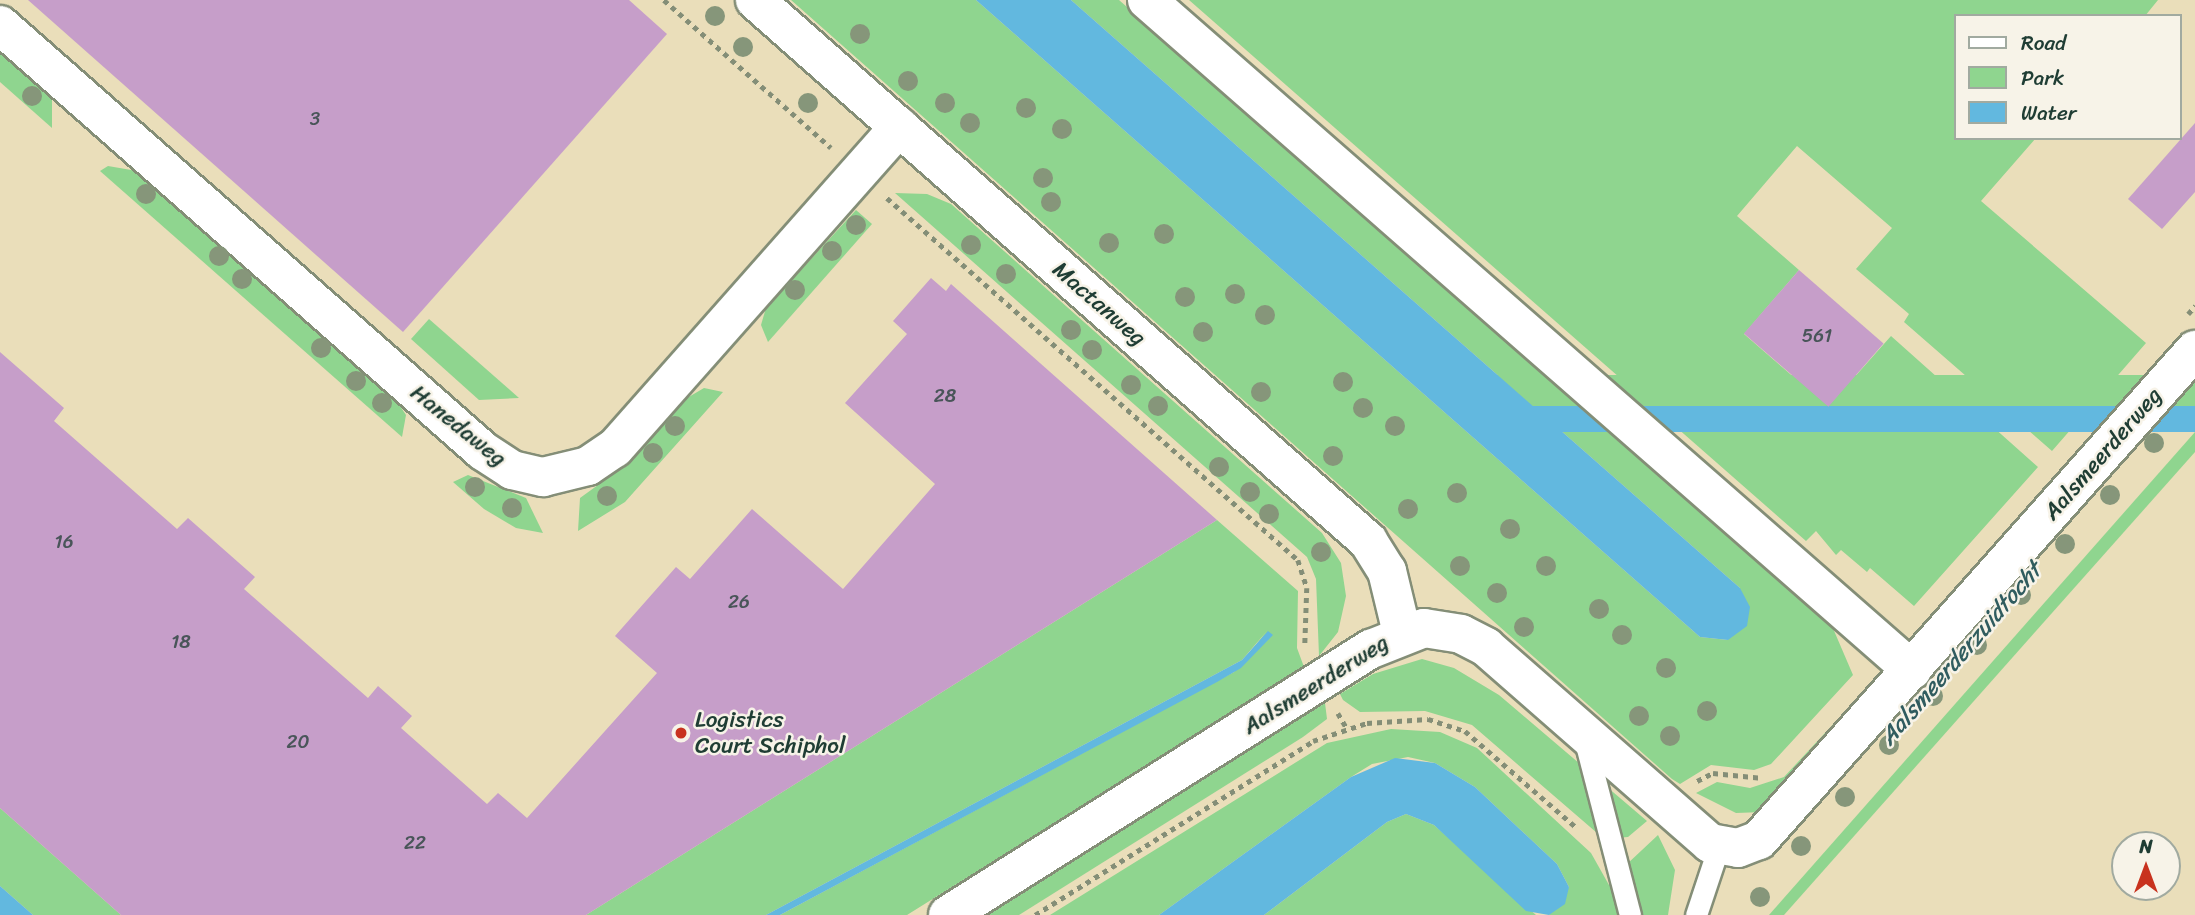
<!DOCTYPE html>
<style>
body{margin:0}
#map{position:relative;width:2195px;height:915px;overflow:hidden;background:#eadeba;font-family:Sriracha,sans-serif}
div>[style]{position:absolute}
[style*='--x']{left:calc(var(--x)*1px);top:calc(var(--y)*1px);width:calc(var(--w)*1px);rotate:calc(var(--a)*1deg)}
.green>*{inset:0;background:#8fd58f;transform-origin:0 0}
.water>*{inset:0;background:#62b8df;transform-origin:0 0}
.building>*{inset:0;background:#c69ec9;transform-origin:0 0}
.path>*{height:4.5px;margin-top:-2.25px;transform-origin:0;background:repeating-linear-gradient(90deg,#848e77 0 5px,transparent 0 10px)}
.roads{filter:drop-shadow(2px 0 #848e77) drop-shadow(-2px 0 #848e77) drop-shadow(0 2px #848e77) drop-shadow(0 -2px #848e77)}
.lane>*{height:21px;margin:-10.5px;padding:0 10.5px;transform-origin:10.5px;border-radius:10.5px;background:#fff}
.street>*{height:38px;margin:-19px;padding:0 19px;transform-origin:19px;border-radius:19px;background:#fff}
.trees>*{width:20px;height:20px;margin:-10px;border-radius:50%;background:#86967a}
.dots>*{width:19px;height:19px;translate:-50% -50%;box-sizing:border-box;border:4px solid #f7f3e8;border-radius:50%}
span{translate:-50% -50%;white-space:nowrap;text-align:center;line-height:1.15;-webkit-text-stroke:5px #f7f3e8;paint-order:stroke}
.number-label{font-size:19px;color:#495559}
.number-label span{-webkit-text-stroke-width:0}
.street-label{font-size:23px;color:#1f3d34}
.poi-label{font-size:23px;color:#1f3d34}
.left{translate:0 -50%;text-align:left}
.water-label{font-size:24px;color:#305c5f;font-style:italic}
.legend{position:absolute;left:1954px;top:14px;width:228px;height:126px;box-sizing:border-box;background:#f7f3e8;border:2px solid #a1aaa0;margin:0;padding:9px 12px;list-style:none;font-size:21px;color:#1f3d34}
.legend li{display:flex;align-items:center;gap:14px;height:35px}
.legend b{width:35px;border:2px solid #a1aaa0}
.north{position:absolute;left:2111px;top:831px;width:70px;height:70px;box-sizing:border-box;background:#f7f3e8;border:2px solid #a1aaa0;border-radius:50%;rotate:0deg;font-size:19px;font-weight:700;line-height:28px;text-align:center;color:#1f3d34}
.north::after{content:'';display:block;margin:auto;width:24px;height:32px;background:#c8321e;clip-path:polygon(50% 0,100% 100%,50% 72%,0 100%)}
</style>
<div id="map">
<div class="green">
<i style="clip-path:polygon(791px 0,976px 0,1700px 637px,1728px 640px,1740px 588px,1071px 0,1119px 0,1832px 626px,1853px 675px,1771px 764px,1754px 770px,1711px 765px,1680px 784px,1672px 779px)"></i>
<i style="clip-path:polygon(1189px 0,2158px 0,2145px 16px,1955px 16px,1955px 138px,2036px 138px,1981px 201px,2146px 343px,2052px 451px,1904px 322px,1909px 314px,1856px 269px,1892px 228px,1797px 146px,1737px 216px,1799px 270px,1744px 334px,1828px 407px,1891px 336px,2038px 467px,1914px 606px,1870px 568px,1867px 572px,1841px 550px,1836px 555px,1816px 531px,1806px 541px)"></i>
<i style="clip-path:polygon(0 50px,52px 97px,52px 128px,0 82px)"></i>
<i style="clip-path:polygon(108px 166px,137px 171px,398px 403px,406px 415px,402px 437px,100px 171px)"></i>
<i style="clip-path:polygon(895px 193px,927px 194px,951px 204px,1322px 533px,1341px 563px,1346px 596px,1338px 632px,1319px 656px,1316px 579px,1307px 557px)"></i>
<i style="clip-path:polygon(856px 210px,872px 224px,768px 342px,761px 325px,766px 308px)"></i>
<i style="clip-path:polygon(429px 319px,519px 398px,479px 400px,411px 339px)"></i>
<i style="left:2195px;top:375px;width:31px;height:721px;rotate:90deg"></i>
<i style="clip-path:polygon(704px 388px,723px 392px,625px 502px,578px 531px,580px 498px,627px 464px,687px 398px)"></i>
<i style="clip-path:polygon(2195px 432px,2195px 452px,1784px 915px,1769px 915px)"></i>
<i style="clip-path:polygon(468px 475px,526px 498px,543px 533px,516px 528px,484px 509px,453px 482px)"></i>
<i style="clip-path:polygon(1217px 520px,1298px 591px,1297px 648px,1304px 667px,907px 915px,780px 915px,1234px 672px,1267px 631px,1242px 660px,766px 915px,586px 915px)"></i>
<i style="clip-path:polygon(1422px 659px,1454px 668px,1499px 695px,1647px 821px,1628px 837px,1604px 839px,1472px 725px,1425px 711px,1360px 712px,1343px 700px,1340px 694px,1373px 674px)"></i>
<i style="clip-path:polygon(1325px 703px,1327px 719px,1303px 737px,1019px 915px,988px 915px)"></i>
<i style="clip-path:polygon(1850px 706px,1839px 729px,1763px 812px,1736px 813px,1696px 793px,1717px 782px,1750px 788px,1784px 777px)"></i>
<i style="clip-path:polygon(1391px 729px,1440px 732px,1477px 748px,1591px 853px,1609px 885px,1627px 879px,1626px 865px,1658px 835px,1675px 870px,1668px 915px,1549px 915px,1569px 887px,1557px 864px,1475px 787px,1435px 763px,1408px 757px,1372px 764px,1351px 777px,1159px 915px,1050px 915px,1327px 743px)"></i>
<i style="clip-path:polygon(0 808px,121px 915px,33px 915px,0 886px)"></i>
<i style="clip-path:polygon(1406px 814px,1434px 825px,1536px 915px,1264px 915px,1387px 822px)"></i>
</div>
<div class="water">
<i style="clip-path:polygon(976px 0,1071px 0,1740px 588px,1750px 607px,1747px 626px,1728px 640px,1700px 637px)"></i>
<i style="left:2195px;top:406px;width:26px;height:678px;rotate:90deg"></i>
<i style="clip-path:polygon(1268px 631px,1273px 635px,1241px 668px,1217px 682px,780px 915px,766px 915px,1242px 660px)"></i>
<i style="clip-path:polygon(1395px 758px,1435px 763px,1475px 787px,1557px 864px,1569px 887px,1565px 904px,1549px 915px,1526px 911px,1434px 825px,1406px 814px,1387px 822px,1264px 915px,1159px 915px,1351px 777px)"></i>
<i style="clip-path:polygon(0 886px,33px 915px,0 915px)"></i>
</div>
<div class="building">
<i style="clip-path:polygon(28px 0,629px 0,667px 34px,403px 332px)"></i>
<i style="clip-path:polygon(2195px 123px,2195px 192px,2162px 229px,2128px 199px)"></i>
<i style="left:1799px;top:270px;width:112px;height:84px;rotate:41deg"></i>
<i style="clip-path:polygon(931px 278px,946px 291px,951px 284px,1217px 520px,586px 915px,121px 915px,0 808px,0 352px,64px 408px,54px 421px,177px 529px,188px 518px,255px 577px,244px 589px,368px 698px,378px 686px,412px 716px,401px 728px,487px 804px,498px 793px,527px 818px,657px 673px,615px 636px,676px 567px,690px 579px,752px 509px,843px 589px,935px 484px,845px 403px,907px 334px,893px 321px)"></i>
</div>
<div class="path">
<i style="--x:664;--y:0;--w:223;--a:41.5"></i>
<i style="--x:887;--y:198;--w:548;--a:41.37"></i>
<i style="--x:1298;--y:560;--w:29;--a:72"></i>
<i style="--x:1307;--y:588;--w:57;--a:92"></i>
<i style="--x:2188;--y:314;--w:11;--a:-49"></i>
<i style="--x:1338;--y:713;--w:16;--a:60"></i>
<i style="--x:1697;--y:781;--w:18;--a:-27"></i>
<i style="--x:1713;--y:773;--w:50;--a:5.7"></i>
<i style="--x:1035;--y:915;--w:328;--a:-32"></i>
<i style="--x:1313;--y:741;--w:57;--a:-18.4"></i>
<i style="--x:1367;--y:723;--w:61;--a:-3.8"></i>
<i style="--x:1428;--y:719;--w:39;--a:18"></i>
<i style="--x:1465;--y:731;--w:147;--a:40.9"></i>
</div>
<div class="roads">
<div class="lane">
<i style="--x:1584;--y:737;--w:184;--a:75.5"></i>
<i style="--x:1696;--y:915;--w:73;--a:-71.6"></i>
</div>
<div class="street">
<i style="--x:755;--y:0;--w:818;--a:41.43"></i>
<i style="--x:1368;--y:541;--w:36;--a:58"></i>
<i style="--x:1387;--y:571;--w:64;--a:76.4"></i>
<i style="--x:1147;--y:0;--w:1017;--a:41.21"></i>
<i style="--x:0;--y:25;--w:644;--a:41.41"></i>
<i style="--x:483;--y:451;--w:35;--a:33"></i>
<i style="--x:512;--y:470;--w:32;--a:13"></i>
<i style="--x:543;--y:477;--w:46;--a:-13.7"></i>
<i style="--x:588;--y:466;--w:32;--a:-34"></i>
<i style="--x:615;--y:448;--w:429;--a:-48.5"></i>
<i style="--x:948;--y:915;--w:500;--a:-32.2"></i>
<i style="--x:1371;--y:649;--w:57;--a:-21.6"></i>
<i style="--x:1424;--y:628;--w:37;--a:9"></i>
<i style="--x:1461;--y:634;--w:28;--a:27"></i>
<i style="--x:1486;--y:647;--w:298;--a:41.2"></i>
<i style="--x:1710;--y:843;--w:28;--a:10"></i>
<i style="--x:1738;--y:848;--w:22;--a:-21"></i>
<i style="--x:1759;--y:840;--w:656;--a:-48.34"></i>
</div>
</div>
<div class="trees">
<i style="left:715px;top:16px"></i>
<i style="left:860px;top:34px"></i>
<i style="left:743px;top:47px"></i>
<i style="left:908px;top:81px"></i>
<i style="left:32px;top:96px"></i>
<i style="left:808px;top:103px"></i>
<i style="left:945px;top:103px"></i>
<i style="left:1026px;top:108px"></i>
<i style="left:970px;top:123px"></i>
<i style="left:1062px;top:129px"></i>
<i style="left:1043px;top:178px"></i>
<i style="left:146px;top:194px"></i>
<i style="left:1051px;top:202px"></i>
<i style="left:856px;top:225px"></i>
<i style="left:1164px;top:234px"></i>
<i style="left:1109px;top:243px"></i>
<i style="left:971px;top:245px"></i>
<i style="left:832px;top:251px"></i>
<i style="left:219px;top:256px"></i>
<i style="left:1006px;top:274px"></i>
<i style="left:242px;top:279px"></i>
<i style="left:795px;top:290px"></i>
<i style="left:1235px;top:294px"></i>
<i style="left:1185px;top:297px"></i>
<i style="left:1265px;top:315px"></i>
<i style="left:1071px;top:330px"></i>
<i style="left:1203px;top:332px"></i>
<i style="left:321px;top:348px"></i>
<i style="left:1092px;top:350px"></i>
<i style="left:356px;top:381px"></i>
<i style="left:1343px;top:382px"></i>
<i style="left:1131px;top:385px"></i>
<i style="left:1261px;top:392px"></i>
<i style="left:382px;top:403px"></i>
<i style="left:1158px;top:406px"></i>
<i style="left:1363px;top:408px"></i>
<i style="left:675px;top:426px"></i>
<i style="left:1395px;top:426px"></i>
<i style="left:2154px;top:443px"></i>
<i style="left:653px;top:453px"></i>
<i style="left:1333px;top:456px"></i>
<i style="left:1219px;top:467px"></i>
<i style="left:475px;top:487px"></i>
<i style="left:1250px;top:492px"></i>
<i style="left:1457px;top:493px"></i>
<i style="left:2110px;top:495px"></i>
<i style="left:607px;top:496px"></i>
<i style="left:512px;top:508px"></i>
<i style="left:1408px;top:509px"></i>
<i style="left:1269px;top:514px"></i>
<i style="left:1510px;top:529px"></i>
<i style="left:2065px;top:544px"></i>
<i style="left:1321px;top:552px"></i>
<i style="left:1460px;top:566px"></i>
<i style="left:1546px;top:566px"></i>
<i style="left:1497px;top:593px"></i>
<i style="left:2021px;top:595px"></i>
<i style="left:1599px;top:609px"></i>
<i style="left:1524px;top:627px"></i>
<i style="left:1622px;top:635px"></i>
<i style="left:1977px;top:645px"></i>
<i style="left:1666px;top:668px"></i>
<i style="left:1933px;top:696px"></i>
<i style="left:1707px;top:711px"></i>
<i style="left:1639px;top:716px"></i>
<i style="left:1670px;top:736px"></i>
<i style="left:1889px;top:745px"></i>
<i style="left:1845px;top:797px"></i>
<i style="left:1801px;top:846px"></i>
<i style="left:1760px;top:897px"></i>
</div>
<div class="dots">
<i style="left:681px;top:733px;background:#c8321e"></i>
</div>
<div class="number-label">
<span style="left:315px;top:119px">3</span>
<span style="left:1817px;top:336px">561</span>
<span style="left:945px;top:396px">28</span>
<span style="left:64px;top:542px">16</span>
<span style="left:739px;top:602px">26</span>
<span style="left:181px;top:642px">18</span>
<span style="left:298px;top:742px">20</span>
<span style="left:415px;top:843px">22</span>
</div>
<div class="street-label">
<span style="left:1099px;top:304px;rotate:41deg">Mactanweg</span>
<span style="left:458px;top:426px;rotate:39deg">Hanedaweg</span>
<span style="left:2103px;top:454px;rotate:-49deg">Aalsmeerderweg</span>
<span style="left:1316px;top:685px;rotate:-32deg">Aalsmeerderweg</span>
</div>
<div class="poi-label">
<span class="left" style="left:695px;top:733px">Logistics<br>Court Schiphol</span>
</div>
<div class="water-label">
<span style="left:1961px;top:654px;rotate:-49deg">Aalsmeerderzuidtocht</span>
</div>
<ul class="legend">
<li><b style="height:9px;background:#fff"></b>Road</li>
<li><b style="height:19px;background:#8fd58f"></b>Park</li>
<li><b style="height:19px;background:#62b8df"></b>Water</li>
</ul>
<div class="north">N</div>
</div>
